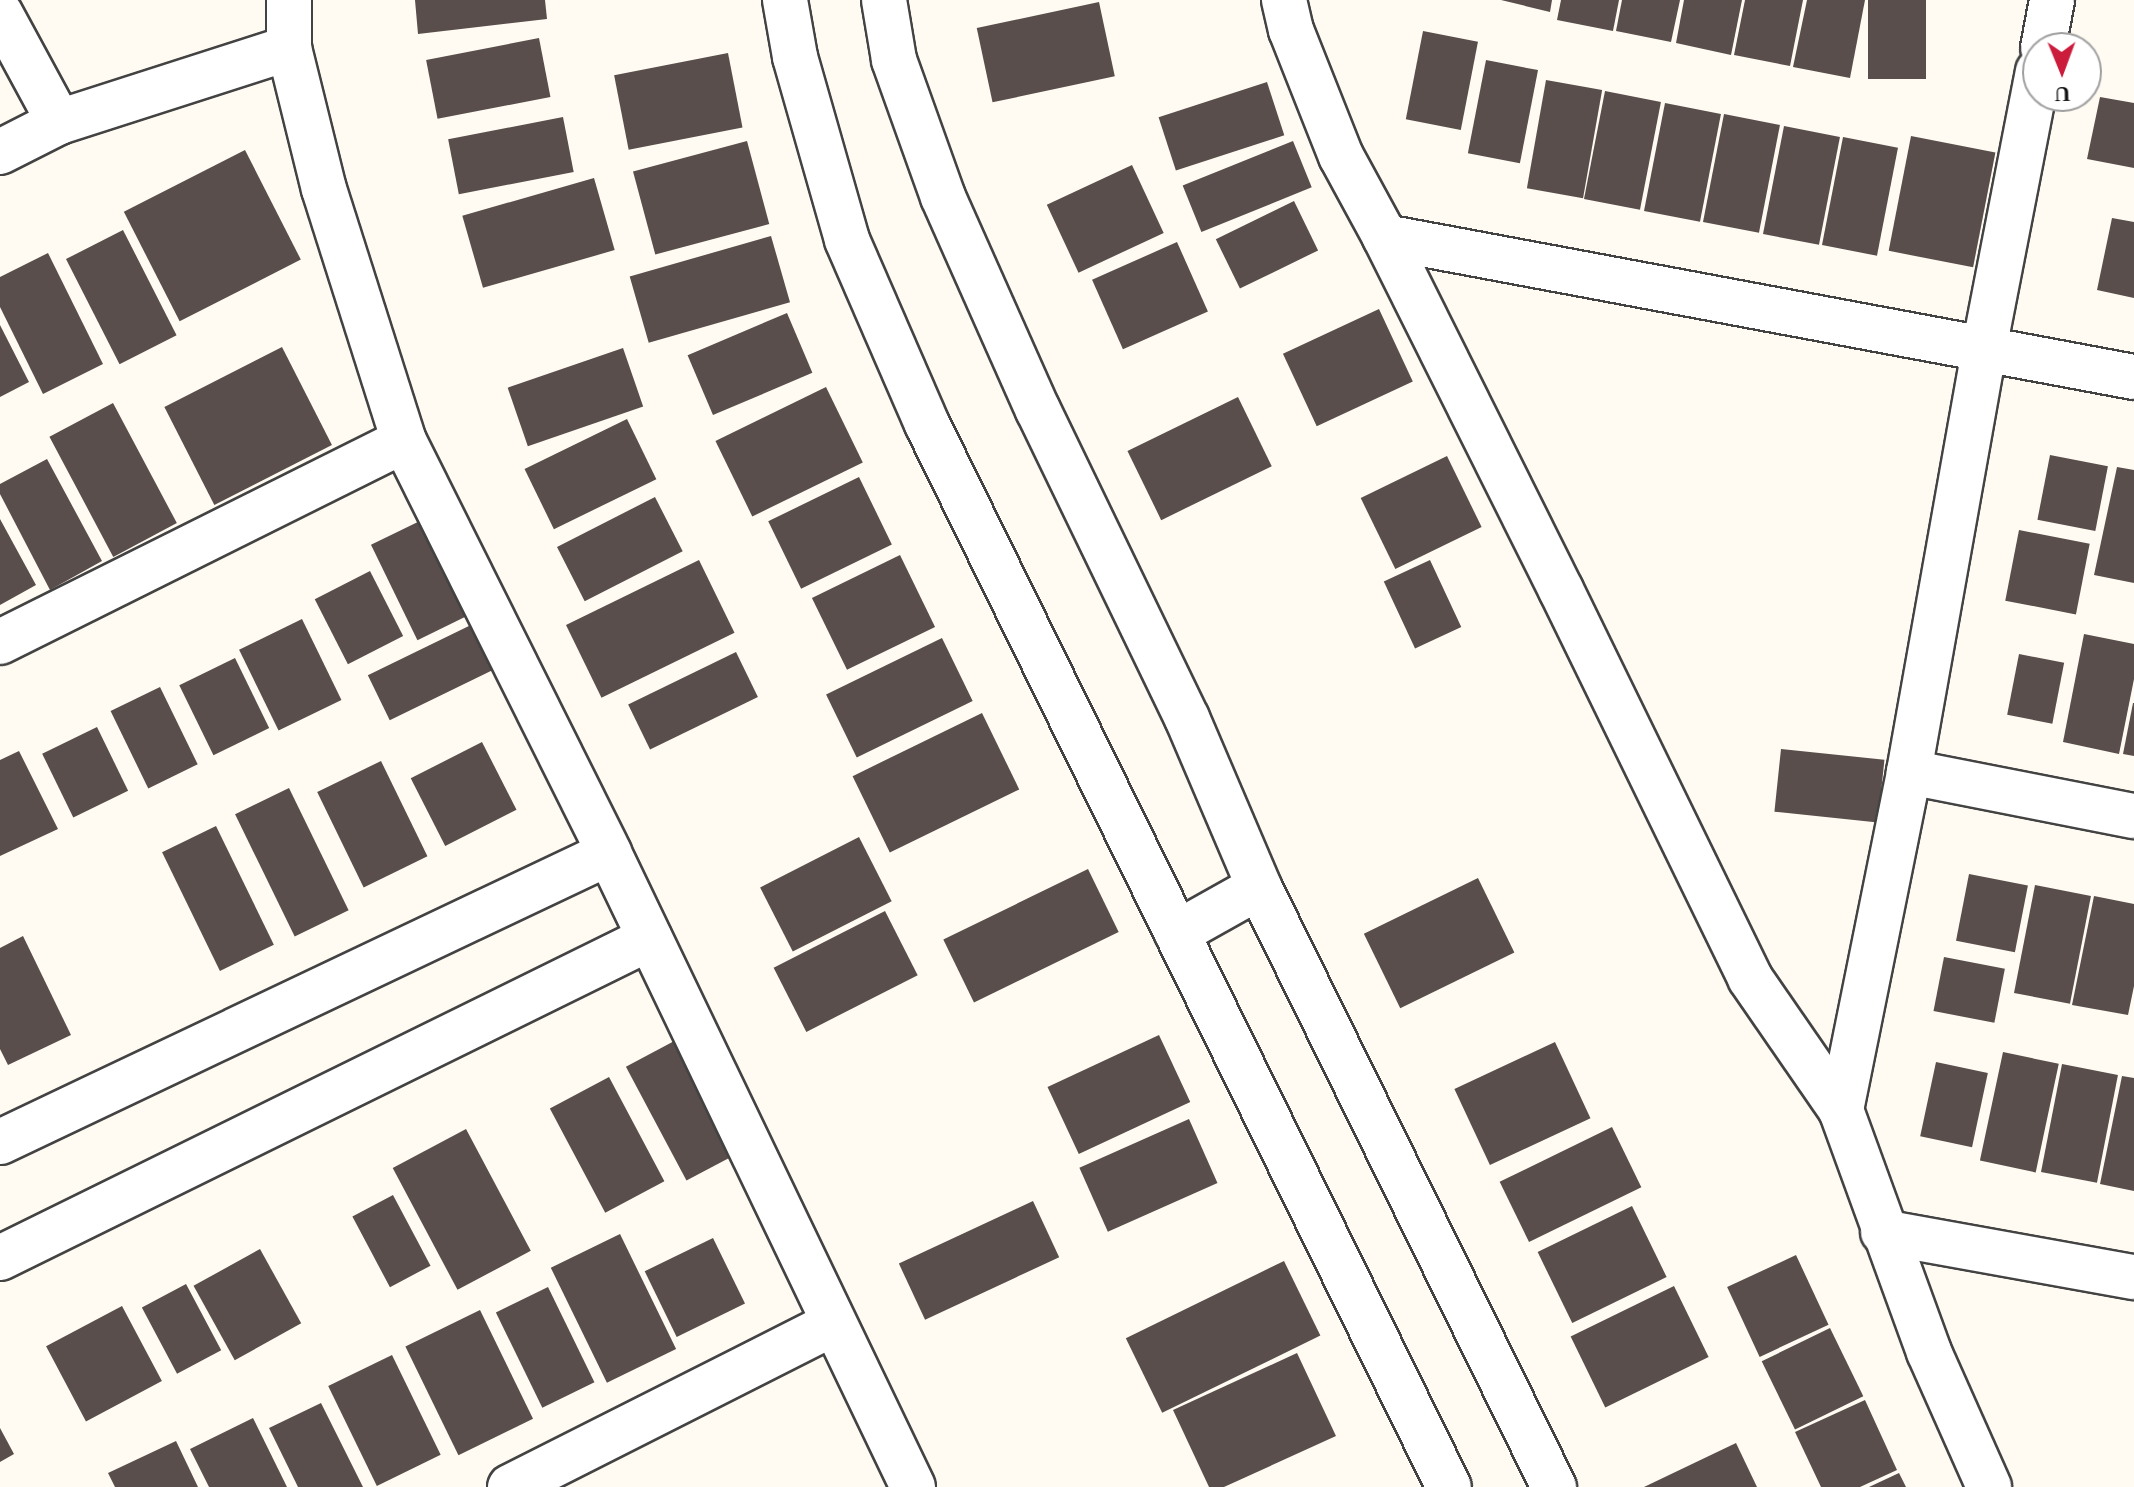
<!DOCTYPE html>
<style>
body{margin:0}
#map{position:relative;width:2134px;height:1487px;overflow:hidden;background:#fffbf2;font-family:Georgia,serif}
div>[style]{position:absolute}
[style*='--x']{left:calc(var(--x)*1px);top:calc(var(--y)*1px);width:calc(var(--w)*1px);rotate:calc(var(--a)*1deg)}
.building>*{inset:0;background:#594e4b;transform-origin:0 0}
.roads{filter:drop-shadow(2px 0 #434343) drop-shadow(-2px 0 #434343) drop-shadow(0 2px #434343) drop-shadow(0 -2px #434343)}
.street>*{height:44px;margin:-22px;padding:0 22px;transform-origin:22px;border-radius:22px;background:#fff}
span{translate:-50% -50%;white-space:nowrap;text-align:center;line-height:1.15;-webkit-text-stroke:8px #fff;paint-order:stroke}
.north{position:absolute;left:2022px;top:32px;width:80px;height:80px;box-sizing:border-box;background:#fff;border:2px solid #9f9f9f;border-radius:50%;rotate:179deg;font-size:22px;font-weight:700;line-height:32px;text-align:center;color:#101010}
.north::after{content:'';display:block;margin:auto;width:28px;height:36px;background:#cb1c3c;clip-path:polygon(50% 0,100% 100%,50% 72%,0 100%)}
</style>
<div id="map">
<div class="building">
<i style="clip-path:polygon(415px 0,545px 0,547px 19px,418px 34px)"></i>
<i style="clip-path:polygon(1501px 0,1552px 0,1550px 12px)"></i>
<i style="clip-path:polygon(1561px 0,1619px 0,1613px 31px,1557px 20px)"></i>
<i style="clip-path:polygon(1622px 0,1680px 0,1671px 42px,1616px 31px)"></i>
<i style="clip-path:polygon(1684px 0,1742px 0,1731px 55px,1676px 43px)"></i>
<i style="clip-path:polygon(1745px 0,1803px 0,1790px 66px,1734px 55px)"></i>
<i style="clip-path:polygon(1807px 0,1865px 0,1850px 78px,1793px 67px)"></i>
<i style="left:1868px;top:0;width:58px;height:79px"></i>
<i style="left:1099px;top:2px;width:76px;height:125px;rotate:78deg"></i>
<i style="left:1423px;top:31px;width:56px;height:90px;rotate:11deg"></i>
<i style="left:539px;top:38px;width:60px;height:115px;rotate:79deg"></i>
<i style="left:728px;top:53px;width:76px;height:116px;rotate:79deg"></i>
<i style="left:1486px;top:60px;width:53px;height:95px;rotate:11deg"></i>
<i style="left:1546px;top:80px;width:57px;height:110px;rotate:10deg"></i>
<i style="left:1267px;top:82px;width:56px;height:114px;rotate:72deg"></i>
<i style="left:1605px;top:91px;width:57px;height:110px;rotate:11deg"></i>
<i style="clip-path:polygon(2100px 97px,2134px 103px,2134px 168px,2087px 159px)"></i>
<i style="left:1665px;top:103px;width:57px;height:110px;rotate:11deg"></i>
<i style="left:1724px;top:114px;width:57px;height:110px;rotate:11deg"></i>
<i style="left:563px;top:117px;width:56px;height:117px;rotate:79deg"></i>
<i style="left:1784px;top:126px;width:57px;height:110px;rotate:11deg"></i>
<i style="left:1911px;top:136px;width:86px;height:117px;rotate:11deg"></i>
<i style="left:1843px;top:137px;width:56px;height:110px;rotate:11deg"></i>
<i style="left:747px;top:141px;width:86px;height:118px;rotate:75deg"></i>
<i style="left:1293px;top:141px;width:50px;height:119px;rotate:68deg"></i>
<i style="left:245px;top:150px;width:123px;height:136px;rotate:63deg"></i>
<i style="left:1132px;top:165px;width:75px;height:94px;rotate:65deg"></i>
<i style="left:594px;top:178px;width:75px;height:137px;rotate:74deg"></i>
<i style="left:1294px;top:201px;width:55px;height:87px;rotate:64deg"></i>
<i style="clip-path:polygon(2112px 218px,2134px 222px,2134px 298px,2097px 290px)"></i>
<i style="left:123px;top:230px;width:118px;height:64px;rotate:63deg"></i>
<i style="left:771px;top:236px;width:69px;height:147px;rotate:74deg"></i>
<i style="left:1177px;top:242px;width:76px;height:93px;rotate:66deg"></i>
<i style="clip-path:polygon(48px 253px,103px 364px,43px 394px,0 307px,0 277px)"></i>
<i style="left:1379px;top:309px;width:80px;height:106px;rotate:65deg"></i>
<i style="left:787px;top:313px;width:65px;height:108px;rotate:67deg"></i>
<i style="clip-path:polygon(0 325px,29px 382px,0 397px)"></i>
<i style="left:282px;top:347px;width:110px;height:132px;rotate:63deg"></i>
<i style="left:623px;top:348px;width:62px;height:122px;rotate:71deg"></i>
<i style="left:826px;top:387px;width:84px;height:123px;rotate:64deg"></i>
<i style="left:1238px;top:397px;width:77px;height:123px;rotate:64deg"></i>
<i style="left:113px;top:403px;width:136px;height:72px;rotate:62deg"></i>
<i style="left:627px;top:419px;width:67px;height:114px;rotate:64deg"></i>
<i style="left:2050px;top:455px;width:59px;height:66px;rotate:11deg"></i>
<i style="left:1447px;top:456px;width:79px;height:96px;rotate:64deg"></i>
<i style="clip-path:polygon(47px 459px,102px 561px,50px 590px,0 494px,0 484px)"></i>
<i style="clip-path:polygon(2117px 467px,2134px 470px,2134px 583px,2094px 575px)"></i>
<i style="left:859px;top:477px;width:75px;height:101px;rotate:64deg"></i>
<i style="left:655px;top:497px;width:61px;height:110px;rotate:63deg"></i>
<i style="clip-path:polygon(0 519px,36px 585px,0 605px)"></i>
<i style="left:424px;top:519px;width:106px;height:59px;rotate:64deg"></i>
<i style="left:2019px;top:530px;width:72px;height:72px;rotate:11deg"></i>
<i style="left:900px;top:555px;width:80px;height:98px;rotate:64deg"></i>
<i style="left:699px;top:560px;width:81px;height:148px;rotate:64deg"></i>
<i style="left:1430px;top:560px;width:74px;height:51px;rotate:65deg"></i>
<i style="left:370px;top:571px;width:73px;height:62px;rotate:63deg"></i>
<i style="left:302px;top:619px;width:90px;height:70px;rotate:64deg"></i>
<i style="left:473px;top:624px;width:50px;height:117px;rotate:64deg"></i>
<i style="clip-path:polygon(2084px 634px,2134px 644px,2134px 679px,2119px 754px,2063px 742px)"></i>
<i style="left:942px;top:638px;width:70px;height:129px;rotate:64deg"></i>
<i style="left:736px;top:652px;width:50px;height:120px;rotate:64deg"></i>
<i style="left:2019px;top:654px;width:46px;height:62px;rotate:11deg"></i>
<i style="left:235px;top:658px;width:78px;height:62px;rotate:64deg"></i>
<i style="left:160px;top:687px;width:86px;height:55px;rotate:64deg"></i>
<i style="clip-path:polygon(2133px 703px,2134px 703px,2134px 756px,2123px 754px)"></i>
<i style="left:982px;top:713px;width:85px;height:144px;rotate:64deg"></i>
<i style="left:97px;top:727px;width:71px;height:61px;rotate:64deg"></i>
<i style="left:482px;top:742px;width:76px;height:80px;rotate:63deg"></i>
<i style="left:1781px;top:749px;width:104px;height:63px;rotate:6deg"></i>
<i style="clip-path:polygon(19px 751px,58px 829px,0 856px,0 760px)"></i>
<i style="left:381px;top:761px;width:106px;height:71px;rotate:64deg"></i>
<i style="left:289px;top:788px;width:136px;height:60px;rotate:64deg"></i>
<i style="left:216px;top:826px;width:132px;height:60px;rotate:64deg"></i>
<i style="left:859px;top:837px;width:72px;height:111px;rotate:63deg"></i>
<i style="left:1088px;top:869px;width:70px;height:161px;rotate:64deg"></i>
<i style="left:1969px;top:874px;width:60px;height:68px;rotate:11deg"></i>
<i style="left:1478px;top:878px;width:83px;height:127px;rotate:64deg"></i>
<i style="left:2035px;top:885px;width:57px;height:110px;rotate:11deg"></i>
<i style="clip-path:polygon(2094px 896px,2134px 904px,2134px 986px,2128px 1015px,2072px 1005px)"></i>
<i style="left:885px;top:911px;width:72px;height:125px;rotate:63deg"></i>
<i style="clip-path:polygon(23px 936px,71px 1035px,8px 1065px,0 1049px,0 948px)"></i>
<i style="left:1944px;top:957px;width:62px;height:55px;rotate:11deg"></i>
<i style="left:1159px;top:1035px;width:74px;height:123px;rotate:65deg"></i>
<i style="left:678px;top:1039px;width:129px;height:59px;rotate:62deg"></i>
<i style="left:1555px;top:1042px;width:84px;height:111px;rotate:65deg"></i>
<i style="left:2003px;top:1052px;width:57px;height:111px;rotate:12deg"></i>
<i style="left:1936px;top:1062px;width:53px;height:76px;rotate:12deg"></i>
<i style="left:2062px;top:1064px;width:57px;height:110px;rotate:11deg"></i>
<i style="clip-path:polygon(2122px 1076px,2134px 1078px,2134px 1191px,2100px 1184px)"></i>
<i style="left:609px;top:1077px;width:118px;height:67px;rotate:62deg"></i>
<i style="left:1189px;top:1119px;width:70px;height:120px;rotate:66deg"></i>
<i style="left:1612px;top:1127px;width:67px;height:125px;rotate:64deg"></i>
<i style="left:466px;top:1129px;width:138px;height:83px;rotate:62deg"></i>
<i style="left:393px;top:1195px;width:80px;height:46px;rotate:62deg"></i>
<i style="left:1033px;top:1201px;width:62px;height:148px;rotate:65deg"></i>
<i style="left:1632px;top:1206px;width:79px;height:105px;rotate:64deg"></i>
<i style="left:620px;top:1234px;width:128px;height:77px;rotate:64deg"></i>
<i style="left:713px;top:1238px;width:73px;height:76px;rotate:64deg"></i>
<i style="left:260px;top:1249px;width:85px;height:76px;rotate:61deg"></i>
<i style="left:1796px;top:1255px;width:77px;height:76px;rotate:65deg"></i>
<i style="left:1284px;top:1261px;width:83px;height:176px;rotate:64deg"></i>
<i style="left:186px;top:1284px;width:75px;height:50px;rotate:62deg"></i>
<i style="left:1674px;top:1286px;width:79px;height:115px;rotate:64deg"></i>
<i style="left:548px;top:1287px;width:106px;height:58px;rotate:64deg"></i>
<i style="left:122px;top:1306px;width:85px;height:86px;rotate:62deg"></i>
<i style="left:480px;top:1310px;width:121px;height:83px;rotate:64deg"></i>
<i style="left:1830px;top:1328px;width:76px;height:76px;rotate:64deg"></i>
<i style="clip-path:polygon(1297px 1353px,1336px 1436px,1224px 1487px,1209px 1487px,1173px 1410px)"></i>
<i style="left:392px;top:1355px;width:111px;height:71px;rotate:64deg"></i>
<i style="clip-path:polygon(1865px 1400px,1897px 1470px,1860px 1487px,1821px 1487px,1795px 1432px)"></i>
<i style="clip-path:polygon(321px 1403px,363px 1487px,298px 1487px,269px 1428px)"></i>
<i style="clip-path:polygon(253px 1418px,287px 1487px,209px 1487px,190px 1449px)"></i>
<i style="clip-path:polygon(0 1428px,14px 1454px,0 1462px)"></i>
<i style="clip-path:polygon(176px 1441px,198px 1487px,115px 1487px,108px 1473px)"></i>
<i style="clip-path:polygon(1736px 1443px,1757px 1487px,1644px 1487px)"></i>
<i style="clip-path:polygon(1899px 1473px,1906px 1487px,1869px 1487px)"></i>
</div>
<div class="roads">
<div class="street">
<i style="--x:289;--y:0;--w:48;--a:90"></i>
<i style="--x:289;--y:48;--w:145;--a:76.1"></i>
<i style="--x:324;--y:189;--w:264;--a:72.4"></i>
<i style="--x:404;--y:441;--w:460;--a:63.5"></i>
<i style="--x:609;--y:853;--w:703;--a:64.38"></i>
<i style="--x:785;--y:0;--w:58;--a:80"></i>
<i style="--x:795;--y:57;--w:190;--a:74.1"></i>
<i style="--x:847;--y:240;--w:201;--a:66.5"></i>
<i style="--x:927;--y:424;--w:1184;--a:63.85"></i>
<i style="--x:884;--y:0;--w:61;--a:80.5"></i>
<i style="--x:894;--y:60;--w:145;--a:70.3"></i>
<i style="--x:943;--y:197;--w:233;--a:66"></i>
<i style="--x:1038;--y:410;--w:342;--a:64.2"></i>
<i style="--x:1187;--y:718;--w:184;--a:66.9"></i>
<i style="--x:1259;--y:887;--w:669;--a:63.82"></i>
<i style="--x:1284;--y:0;--w:31;--a:77"></i>
<i style="--x:1291;--y:30;--w:136;--a:68.4"></i>
<i style="--x:1341;--y:156;--w:92;--a:61.5"></i>
<i style="--x:1385;--y:237;--w:394;--a:63.5"></i>
<i style="--x:1561;--y:590;--w:432;--a:64"></i>
<i style="--x:1750;--y:978;--w:160;--a:55.4"></i>
<i style="--x:1841;--y:1110;--w:258;--a:70"></i>
<i style="--x:1929;--y:1352;--w:148;--a:66"></i>
<i style="--x:0;--y:13;--w:124;--a:61.6"></i>
<i style="--x:2043;--y:48;--w:49;--a:-79.4"></i>
<i style="--x:0;--y:152;--w:66;--a:-27"></i>
<i style="--x:59;--y:122;--w:242;--a:-17.8"></i>
<i style="--x:1385;--y:237;--w:762;--a:10.59"></i>
<i style="--x:0;--y:642;--w:451;--a:-26.5"></i>
<i style="--x:1909;--y:772;--w:229;--a:11.1"></i>
<i style="--x:1177;--y:933;--w:94;--a:-29.3"></i>
<i style="--x:1841;--y:1110;--w:345;--a:-78.6"></i>
<i style="--x:1909;--y:772;--w:430;--a:-79.9"></i>
<i style="--x:1984;--y:349;--w:283;--a:-79"></i>
<i style="--x:0;--y:1142;--w:674;--a:-25.39"></i>
<i style="--x:1883;--y:1232;--w:255;--a:10.2"></i>
<i style="--x:0;--y:1258;--w:724;--a:-26.21"></i>
<i style="--x:510;--y:1487;--w:361;--a:-26.8"></i>
</div>
</div>
<div class="north">U</div>
</div>
